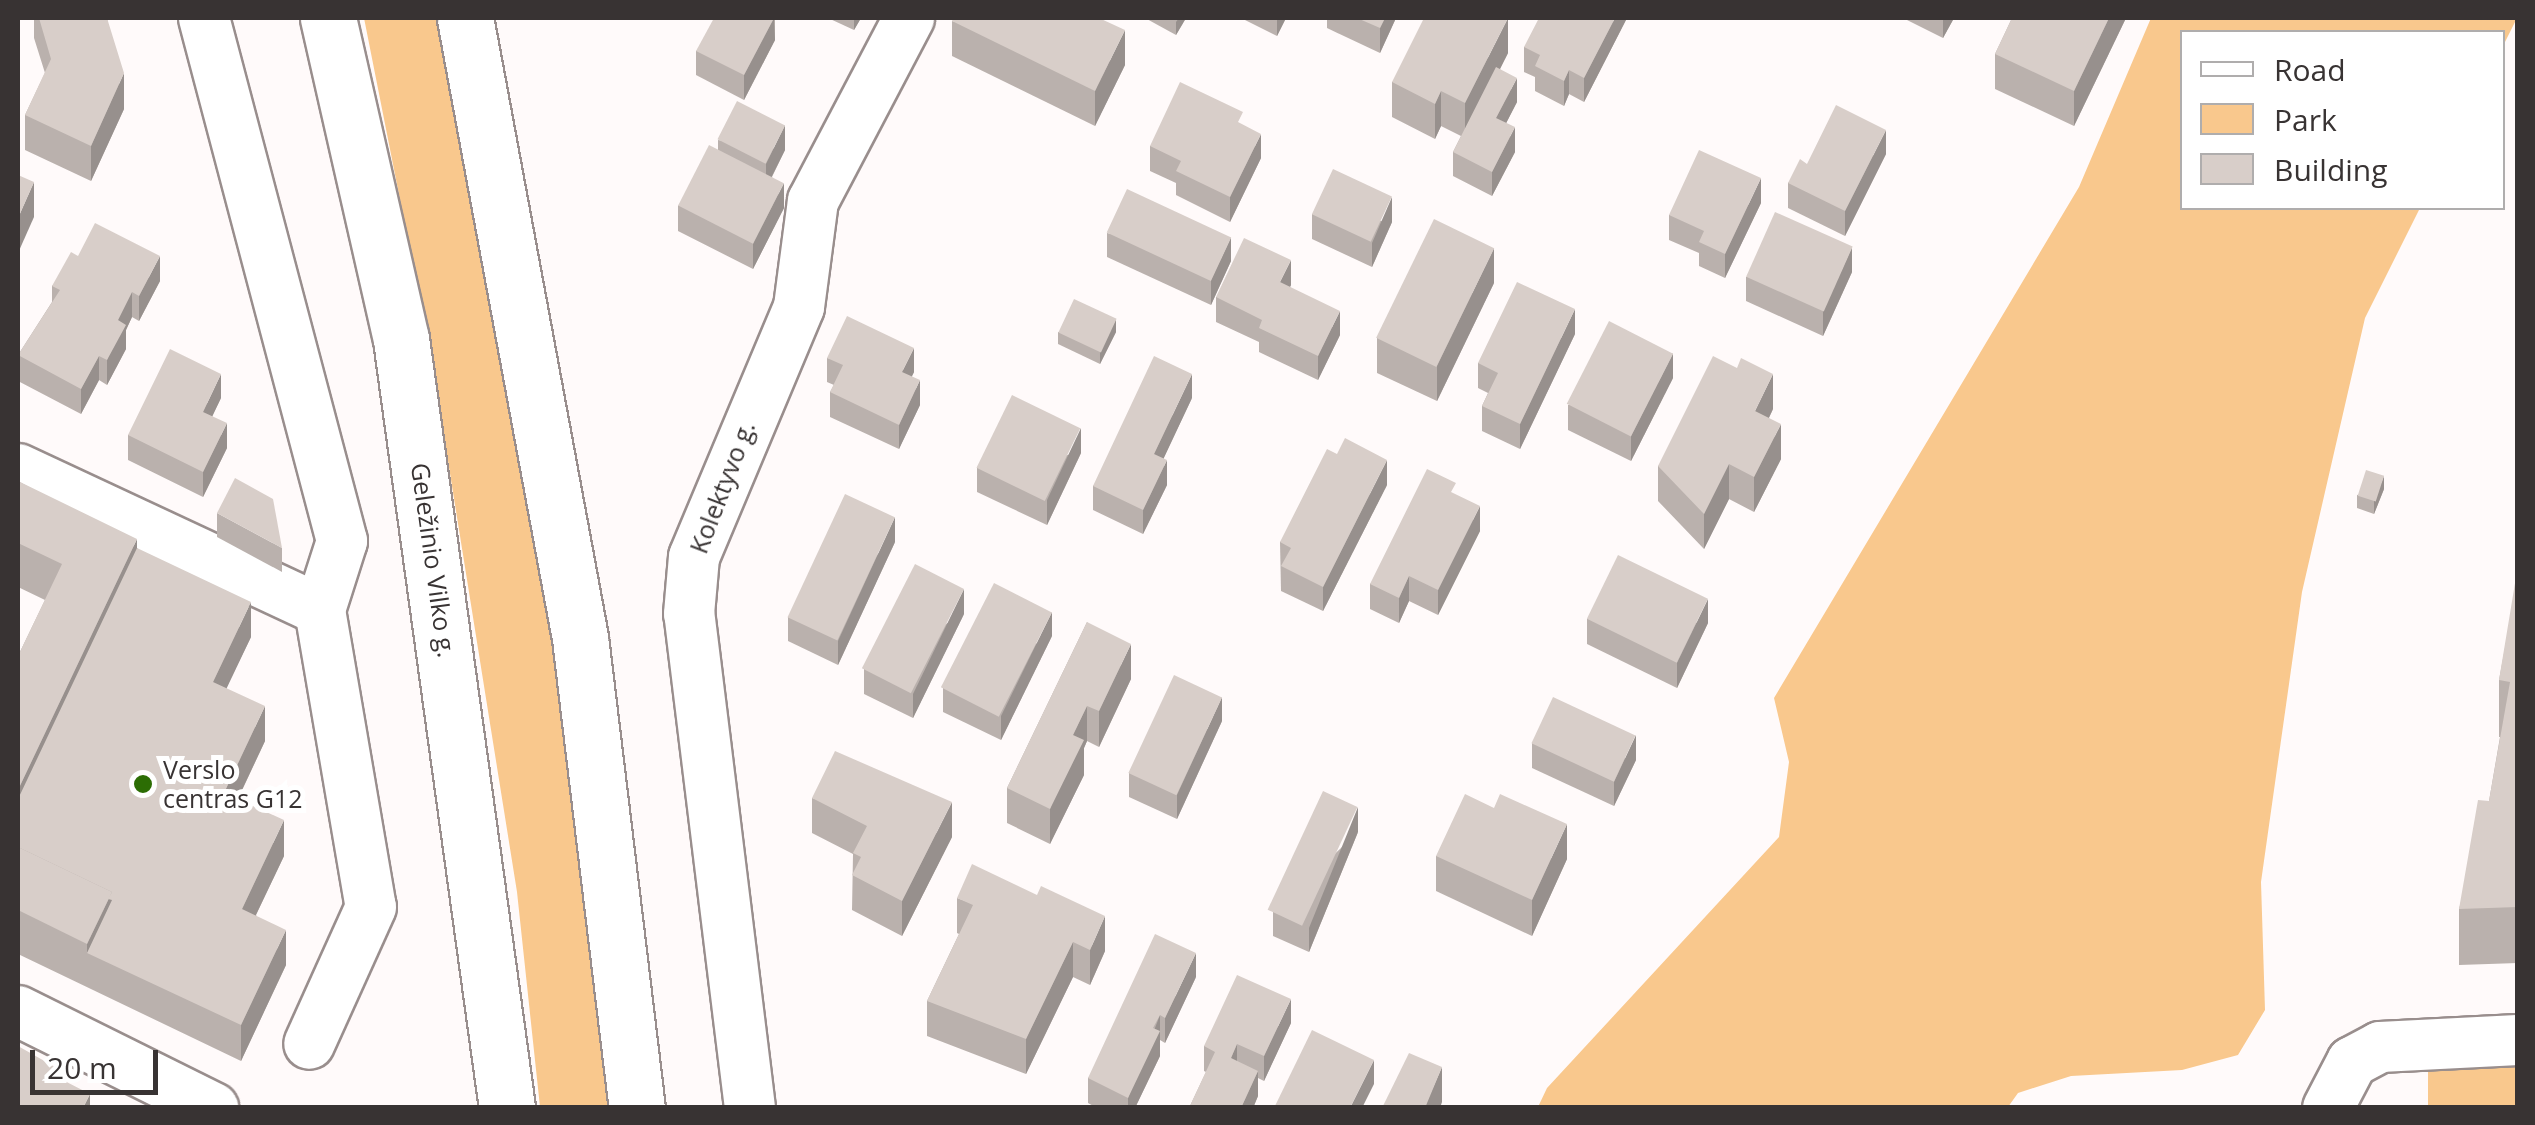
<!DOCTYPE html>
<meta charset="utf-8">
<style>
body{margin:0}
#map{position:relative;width:2535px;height:1125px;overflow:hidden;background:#fffafa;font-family:"Open Sans",sans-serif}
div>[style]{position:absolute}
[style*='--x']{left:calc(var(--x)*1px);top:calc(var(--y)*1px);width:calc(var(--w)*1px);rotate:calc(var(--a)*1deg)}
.green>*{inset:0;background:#f9c88d;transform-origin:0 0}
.roads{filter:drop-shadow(2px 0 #998e8d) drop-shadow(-2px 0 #998e8d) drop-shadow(0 2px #998e8d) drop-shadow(0 -2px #998e8d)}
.minor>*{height:50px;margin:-25px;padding:0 25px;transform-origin:25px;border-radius:25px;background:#fff}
.highway>*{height:55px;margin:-27.5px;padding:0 27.5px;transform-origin:27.5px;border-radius:27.5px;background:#fff}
.wall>*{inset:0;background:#bab1ad}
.shaded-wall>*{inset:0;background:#97908d}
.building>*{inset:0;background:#d8cec9;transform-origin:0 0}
.dots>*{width:28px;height:28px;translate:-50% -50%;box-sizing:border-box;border:5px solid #fff;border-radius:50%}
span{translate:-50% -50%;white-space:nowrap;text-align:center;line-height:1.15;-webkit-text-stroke:10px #fff;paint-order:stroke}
.street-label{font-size:25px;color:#383333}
.poi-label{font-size:25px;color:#383333}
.left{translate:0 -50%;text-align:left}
.frame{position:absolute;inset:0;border:20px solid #383333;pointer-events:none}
.legend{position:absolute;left:2180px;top:30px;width:325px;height:180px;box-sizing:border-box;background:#fff;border:2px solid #afadad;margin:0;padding:12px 18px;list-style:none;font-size:30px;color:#383333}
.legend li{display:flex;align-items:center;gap:20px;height:50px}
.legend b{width:50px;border:2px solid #afadad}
.scale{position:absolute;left:30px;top:1050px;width:128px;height:45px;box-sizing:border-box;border:5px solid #383333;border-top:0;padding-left:12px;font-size:30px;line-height:35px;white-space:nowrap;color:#383333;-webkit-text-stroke:8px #fff;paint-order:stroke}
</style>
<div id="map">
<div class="green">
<i style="clip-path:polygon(364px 18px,436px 18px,518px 428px,582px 809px,612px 1107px,540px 1107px,517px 892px,432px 361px)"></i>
<i style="clip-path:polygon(2151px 18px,2517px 18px,2503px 46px,2502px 32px,2182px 32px,2182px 208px,2420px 208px,2365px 318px,2302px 592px,2261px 882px,2265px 1010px,2238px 1055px,2182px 1070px,2071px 1076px,2018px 1093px,2008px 1107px,1538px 1107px,1547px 1088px,1779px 837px,1789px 762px,1774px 698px,2079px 187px)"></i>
<i style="left:2517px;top:1066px;width:41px;height:89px;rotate:90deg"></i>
</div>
<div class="roads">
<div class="minor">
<i style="--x:204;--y:18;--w:541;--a:75.22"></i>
<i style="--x:342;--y:541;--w:72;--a:107.7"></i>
<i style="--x:320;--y:610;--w:301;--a:80.3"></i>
<i style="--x:371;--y:907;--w:150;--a:114.3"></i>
<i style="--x:18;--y:469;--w:333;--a:25"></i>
<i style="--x:18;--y:1011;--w:218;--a:26.4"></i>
<i style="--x:750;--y:1108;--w:498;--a:-97"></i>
<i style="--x:689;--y:614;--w:57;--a:-85"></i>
<i style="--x:694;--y:557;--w:271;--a:-67.2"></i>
<i style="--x:799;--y:307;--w:107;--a:-82.5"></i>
<i style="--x:813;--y:201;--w:207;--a:-62.3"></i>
<i style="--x:2328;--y:1108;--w:52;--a:-62.4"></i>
<i style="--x:2352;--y:1062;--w:32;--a:-28"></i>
<i style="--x:2380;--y:1047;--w:138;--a:-2.9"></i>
</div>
<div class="highway">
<i style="--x:328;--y:18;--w:329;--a:77.2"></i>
<i style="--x:401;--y:339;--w:776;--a:82.15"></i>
<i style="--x:465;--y:18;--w:631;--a:79.49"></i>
<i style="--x:580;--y:638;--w:473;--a:83.1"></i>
</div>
</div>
<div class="wall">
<i style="clip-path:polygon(34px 18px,107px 18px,124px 109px,91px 181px,25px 150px,25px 115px,45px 73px,34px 38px)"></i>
<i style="clip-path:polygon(775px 18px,775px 40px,744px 100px,696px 75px,696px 51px)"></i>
<i style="clip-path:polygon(828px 18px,861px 18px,854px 30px)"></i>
<i style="clip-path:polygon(1145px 18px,1186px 18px,1176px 35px)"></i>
<i style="clip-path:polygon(1241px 18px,1286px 18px,1277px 36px)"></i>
<i style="clip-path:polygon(1327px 18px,1396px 18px,1380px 53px,1327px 28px)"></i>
<i style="clip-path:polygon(1627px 18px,1584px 102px,1569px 94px,1564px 106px,1535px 91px,1535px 77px,1524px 72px,1524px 47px)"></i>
<i style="clip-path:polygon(1903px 18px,1954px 18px,1943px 38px)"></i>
<i style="clip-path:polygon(2012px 18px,2126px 18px,2074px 126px,1995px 89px,1995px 54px)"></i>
<i style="clip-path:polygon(952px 21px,1125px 65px,1095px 126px,952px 56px)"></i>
<i style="clip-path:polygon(1508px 53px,1500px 69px,1517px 102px,1506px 123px,1515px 152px,1492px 196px,1453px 176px,1453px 152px,1461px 136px,1441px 126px,1435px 139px,1392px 117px,1392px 82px)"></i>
<i style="clip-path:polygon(1243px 125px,1261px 158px,1230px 222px,1176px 195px,1176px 183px,1150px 171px,1150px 146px)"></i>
<i style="clip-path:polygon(718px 140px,785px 150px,772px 177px,784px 208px,753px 269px,678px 231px,678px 206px,718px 150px)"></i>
<i style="clip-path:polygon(1886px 154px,1845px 236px,1788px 208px,1788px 183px,1807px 164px)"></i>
<i style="clip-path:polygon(1761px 203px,1725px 278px,1699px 266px,1699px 253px,1669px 240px,1669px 215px)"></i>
<i style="clip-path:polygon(1312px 214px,1392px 222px,1372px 267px,1312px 239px)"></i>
<i style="clip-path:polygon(1107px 233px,1231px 261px,1211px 305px,1107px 257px)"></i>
<i style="clip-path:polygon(78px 256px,160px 281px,139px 321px,132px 317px,126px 330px,126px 349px,107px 385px,99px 380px,81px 414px,18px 381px,18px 355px,52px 302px,52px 286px)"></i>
<i style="clip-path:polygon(1852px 272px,1823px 336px,1746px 301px,1746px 277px)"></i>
<i style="clip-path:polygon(1494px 283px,1437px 401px,1377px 373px,1377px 338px)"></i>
<i style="clip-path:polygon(1291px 285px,1290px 287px,1340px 335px,1318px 380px,1259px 352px,1259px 342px,1216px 322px,1216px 297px)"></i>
<i style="clip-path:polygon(1058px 332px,1116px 332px,1100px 364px,1058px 344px)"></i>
<i style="clip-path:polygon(1575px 334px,1520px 449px,1482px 431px,1482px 406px,1488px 393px,1478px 388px,1478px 363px)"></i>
<i style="clip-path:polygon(827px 358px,914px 372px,912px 376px,920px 405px,899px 449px,830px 417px,830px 392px,834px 385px,827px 382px)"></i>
<i style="clip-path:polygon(1673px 378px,1631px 461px,1568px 430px,1568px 405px)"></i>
<i style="clip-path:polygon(221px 398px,212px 416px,227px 448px,203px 497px,128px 460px,128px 435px)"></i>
<i style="clip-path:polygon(1192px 398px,1163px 459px,1167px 485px,1143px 534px,1093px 510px,1093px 486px)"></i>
<i style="clip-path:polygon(1773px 409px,1769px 418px,1781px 459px,1754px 512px,1729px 499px,1704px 549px,1658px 501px,1658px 466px)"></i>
<i style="clip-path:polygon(1081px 453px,1047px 525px,977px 492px,977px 468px)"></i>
<i style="clip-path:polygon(18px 481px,137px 548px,251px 637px,226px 688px,265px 741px,238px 799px,284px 856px,256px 915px,286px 965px,241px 1061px,18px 954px,18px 656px,45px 600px,18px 587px)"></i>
<i style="clip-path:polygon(1387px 485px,1323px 611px,1281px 591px,1280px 542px)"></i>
<i style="clip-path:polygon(2384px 489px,2374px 514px,2357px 508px,2357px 495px)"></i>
<i style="clip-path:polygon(1456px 495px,1480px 531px,1438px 615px,1409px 601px,1399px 623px,1370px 609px,1370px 584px)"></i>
<i style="clip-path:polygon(217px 513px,282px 548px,282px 572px,217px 537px)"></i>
<i style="clip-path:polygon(895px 542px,838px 665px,788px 641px,788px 617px)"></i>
<i style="clip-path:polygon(2518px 578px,2518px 963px,2459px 965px,2459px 909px,2489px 801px,2500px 737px,2499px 737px,2499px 680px)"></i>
<i style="clip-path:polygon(964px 614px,913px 718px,864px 694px,864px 669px)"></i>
<i style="clip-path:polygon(1587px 619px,1708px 623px,1677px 688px,1587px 644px)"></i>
<i style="clip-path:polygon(1087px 622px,1131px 679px,1099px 747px,1087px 741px,1084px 748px,1084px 775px,1050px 844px,1007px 823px,1007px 788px)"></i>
<i style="clip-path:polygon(1052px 636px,1001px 740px,943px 712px,943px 688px)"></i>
<i style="clip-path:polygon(1222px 721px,1177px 819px,1129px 797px,1129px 773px)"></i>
<i style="clip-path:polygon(1532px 743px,1636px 760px,1614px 806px,1532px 768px)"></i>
<i style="clip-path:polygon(812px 798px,952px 837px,902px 936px,852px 910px,853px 854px,812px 833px)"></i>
<i style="clip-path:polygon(1358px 832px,1309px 952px,1273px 936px,1273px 912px)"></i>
<i style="clip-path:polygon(1436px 856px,1567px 859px,1532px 936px,1436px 891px)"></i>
<i style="clip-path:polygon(957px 898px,1105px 951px,1090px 985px,1073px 977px,1026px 1074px,927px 1036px,927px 1001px,959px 934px,957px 933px)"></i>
<i style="clip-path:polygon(1196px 977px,1165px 1043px,1160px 1040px,1160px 1056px,1135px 1108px,1097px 1108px,1088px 1103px,1088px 1078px)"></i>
<i style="clip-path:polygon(1291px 1023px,1264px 1081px,1258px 1078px,1258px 1096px,1253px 1108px,1189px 1108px,1206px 1072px,1204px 1071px,1204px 1046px)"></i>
</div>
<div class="shaded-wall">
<i style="clip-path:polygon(774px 18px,775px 40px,744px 100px,744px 75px)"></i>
<i style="clip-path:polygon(854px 18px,861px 18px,854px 30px)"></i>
<i style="clip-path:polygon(1179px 18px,1186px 18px,1176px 35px,1176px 22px)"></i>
<i style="clip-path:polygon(1277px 18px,1286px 18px,1277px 36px)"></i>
<i style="clip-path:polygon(1385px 18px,1396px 18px,1380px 53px,1380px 28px)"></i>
<i style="clip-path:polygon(1508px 18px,1508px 53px,1465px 138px,1465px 103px)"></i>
<i style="clip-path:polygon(1615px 18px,1627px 18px,1584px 102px,1584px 78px)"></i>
<i style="clip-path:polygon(1943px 18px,1954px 18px,1943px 38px)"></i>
<i style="clip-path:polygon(2109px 18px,2126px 18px,2074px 126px,2074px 91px)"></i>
<i style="clip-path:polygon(1125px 30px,1125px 65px,1095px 126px,1095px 91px)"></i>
<i style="clip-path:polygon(1569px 70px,1569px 94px,1564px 106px,1564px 81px)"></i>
<i style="clip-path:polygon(124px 73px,124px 109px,91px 181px,91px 146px)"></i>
<i style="clip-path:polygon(1517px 78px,1517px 102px,1496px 143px,1496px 118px)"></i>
<i style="clip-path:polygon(1441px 91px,1441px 126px,1435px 139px,1435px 104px)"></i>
<i style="clip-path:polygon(785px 125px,785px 150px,766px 188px,766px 164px)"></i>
<i style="clip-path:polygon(1515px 127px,1515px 152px,1492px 196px,1492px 172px)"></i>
<i style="clip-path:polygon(1886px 130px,1886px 154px,1845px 236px,1845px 211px)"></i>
<i style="clip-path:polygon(1261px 134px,1261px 158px,1230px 222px,1230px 197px)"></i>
<i style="clip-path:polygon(1761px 178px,1761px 203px,1725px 278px,1725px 254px)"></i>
<i style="clip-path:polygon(34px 182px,34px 217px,18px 253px,18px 218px)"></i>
<i style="clip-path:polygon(784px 183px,784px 208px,753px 269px,753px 244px)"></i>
<i style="clip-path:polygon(1392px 197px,1392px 222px,1372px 267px,1372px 243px)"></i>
<i style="clip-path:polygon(1231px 237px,1231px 261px,1211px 305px,1211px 280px)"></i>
<i style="clip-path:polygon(1852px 247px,1852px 272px,1823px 336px,1823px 311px)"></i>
<i style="clip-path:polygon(1494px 248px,1494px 283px,1437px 401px,1437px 366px)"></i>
<i style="clip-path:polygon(160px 256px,160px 281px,139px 321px,139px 296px)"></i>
<i style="clip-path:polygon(1291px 260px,1291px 285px,1280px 307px,1280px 282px)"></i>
<i style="clip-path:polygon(132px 292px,132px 317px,126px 330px,126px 349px,107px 385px,107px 360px,118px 320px)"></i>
<i style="clip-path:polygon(1575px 309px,1575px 334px,1520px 449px,1520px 424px)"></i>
<i style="clip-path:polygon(1340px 311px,1340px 335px,1318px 380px,1318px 356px)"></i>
<i style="clip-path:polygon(1116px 319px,1116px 332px,1100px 364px,1100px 351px)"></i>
<i style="clip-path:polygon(914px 348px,914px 372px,902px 396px,902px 372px)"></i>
<i style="clip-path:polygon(1673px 353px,1673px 378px,1631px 461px,1631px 436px)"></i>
<i style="clip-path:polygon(99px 356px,99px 380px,81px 414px,81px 389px)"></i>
<i style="clip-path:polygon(221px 374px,221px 398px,203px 436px,203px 412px)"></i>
<i style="clip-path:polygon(1192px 374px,1192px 398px,1154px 479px,1154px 454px)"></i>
<i style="clip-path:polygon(1773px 374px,1773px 409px,1755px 446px,1755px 411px)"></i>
<i style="clip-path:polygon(920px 380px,920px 405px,899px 449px,899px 425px)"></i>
<i style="clip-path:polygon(227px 423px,227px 448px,203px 497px,203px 472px)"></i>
<i style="clip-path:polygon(1781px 424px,1781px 459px,1754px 512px,1754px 477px)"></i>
<i style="clip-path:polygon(1081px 428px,1081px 453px,1047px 525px,1047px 500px)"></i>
<i style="clip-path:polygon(1167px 460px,1167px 485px,1143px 534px,1143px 510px)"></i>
<i style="clip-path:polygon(1387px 460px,1387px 485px,1323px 611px,1323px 587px)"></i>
<i style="clip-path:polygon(1729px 464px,1729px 499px,1704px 549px,1704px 514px)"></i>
<i style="clip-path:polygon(2384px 476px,2384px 489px,2374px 514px,2374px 501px)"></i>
<i style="clip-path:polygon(1480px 506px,1480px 531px,1438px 615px,1438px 590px)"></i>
<i style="clip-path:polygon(895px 517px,895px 542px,838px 665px,838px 641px)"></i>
<i style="clip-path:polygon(137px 539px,137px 583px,18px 834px,18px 790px)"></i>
<i style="clip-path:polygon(1409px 576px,1409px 601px,1399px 623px,1399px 598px)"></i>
<i style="clip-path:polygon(964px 589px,964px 614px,913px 718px,913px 694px)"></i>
<i style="clip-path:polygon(1708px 599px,1708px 623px,1677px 688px,1677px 663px)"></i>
<i style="clip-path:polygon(251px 602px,251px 637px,213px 717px,213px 682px)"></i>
<i style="clip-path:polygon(1052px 612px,1052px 636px,1001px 740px,1001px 716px)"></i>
<i style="clip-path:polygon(1131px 644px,1131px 679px,1099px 747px,1099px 711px)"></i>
<i style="clip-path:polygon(1222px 697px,1222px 721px,1177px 819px,1177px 795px)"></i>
<i style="clip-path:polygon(265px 706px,265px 741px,224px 828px,224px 793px)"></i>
<i style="clip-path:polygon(1087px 706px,1087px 741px,1084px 748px,1084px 775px,1050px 844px,1050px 809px,1073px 735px)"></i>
<i style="clip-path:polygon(1636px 735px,1636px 760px,1614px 806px,1614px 782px)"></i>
<i style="clip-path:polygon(952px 802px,952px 837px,902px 936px,902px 901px)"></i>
<i style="clip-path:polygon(1358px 807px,1358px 832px,1309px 952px,1309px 928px)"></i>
<i style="clip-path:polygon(284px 820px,284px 856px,242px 944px,242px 909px)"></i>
<i style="clip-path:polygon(1567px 824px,1567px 859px,1532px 936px,1532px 900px)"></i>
<i style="clip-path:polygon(112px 892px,112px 936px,87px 953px,87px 944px)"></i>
<i style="clip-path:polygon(1105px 916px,1105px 951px,1090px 985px,1090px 950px)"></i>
<i style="clip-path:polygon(286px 930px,286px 965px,241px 1061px,241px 1025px)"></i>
<i style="clip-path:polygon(1073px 942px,1073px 977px,1026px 1074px,1026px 1039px)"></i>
<i style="clip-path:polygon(1196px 953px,1196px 977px,1165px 1043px,1165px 1018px)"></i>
<i style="clip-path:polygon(1291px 999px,1291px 1023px,1264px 1081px,1264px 1056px)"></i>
<i style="clip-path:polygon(1160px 1015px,1160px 1056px,1135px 1108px,1128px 1108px,1128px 1098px)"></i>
<i style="clip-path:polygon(1237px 1044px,1237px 1069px,1231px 1058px)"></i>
<i style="clip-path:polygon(1374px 1060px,1374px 1084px,1362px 1108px,1350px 1108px)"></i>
<i style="clip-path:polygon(1442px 1067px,1442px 1102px,1440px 1108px,1424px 1108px)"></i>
<i style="clip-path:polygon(1258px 1071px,1258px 1096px,1253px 1108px,1241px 1108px)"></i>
<i style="clip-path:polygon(90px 1094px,90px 1108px,83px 1108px)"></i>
</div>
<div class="building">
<i style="clip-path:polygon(39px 18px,107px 18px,124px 73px,91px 146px,25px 115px,51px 59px)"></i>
<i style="clip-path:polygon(714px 18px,774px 18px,744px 75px,696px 51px)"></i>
<i style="clip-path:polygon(953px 18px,1099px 18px,1125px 30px,1095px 91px,952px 21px)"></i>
<i style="clip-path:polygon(1357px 18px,1385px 18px,1380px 28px)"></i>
<i style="clip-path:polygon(1424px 18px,1508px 18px,1465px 103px,1441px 91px,1435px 104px,1392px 82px)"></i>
<i style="clip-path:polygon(1539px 18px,1615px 18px,1584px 78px,1569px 70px,1564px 81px,1535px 66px,1540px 55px,1524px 47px)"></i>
<i style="clip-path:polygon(2012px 18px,2109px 18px,2074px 91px,1995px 54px)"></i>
<i style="clip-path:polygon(1496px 67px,1517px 78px,1496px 118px,1515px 127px,1492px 172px,1453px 152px)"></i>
<i style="clip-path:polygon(1180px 82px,1243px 112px,1238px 122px,1261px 134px,1230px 197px,1176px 171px,1181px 161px,1150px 146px)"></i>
<i style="left:737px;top:101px;width:54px;height:43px;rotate:27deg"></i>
<i style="clip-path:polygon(1836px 105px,1886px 130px,1845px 211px,1788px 183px,1800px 159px,1807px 164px)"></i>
<i style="left:709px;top:145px;width:84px;height:68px;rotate:27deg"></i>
<i style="clip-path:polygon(1699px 150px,1761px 178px,1725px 254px,1699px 242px,1704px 231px,1669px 215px)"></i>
<i style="left:1333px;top:169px;width:65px;height:50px;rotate:25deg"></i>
<i style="clip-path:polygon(18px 175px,34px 182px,18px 218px)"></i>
<i style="left:1127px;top:189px;width:115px;height:48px;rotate:25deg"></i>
<i style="left:1775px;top:212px;width:85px;height:71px;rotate:24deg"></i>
<i style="left:1434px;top:219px;width:67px;height:132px;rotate:26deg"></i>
<i style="clip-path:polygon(95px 223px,160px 256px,139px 296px,132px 292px,118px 320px,126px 325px,107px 360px,99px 356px,81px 389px,18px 355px,60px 290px,52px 286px,71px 252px,78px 256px)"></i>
<i style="clip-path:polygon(1244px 238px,1291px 260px,1280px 282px,1340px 311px,1318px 356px,1259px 328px,1262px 320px,1216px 297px)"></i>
<i style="clip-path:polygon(1517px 282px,1575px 309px,1520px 424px,1482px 406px,1498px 373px,1478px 363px)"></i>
<i style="left:1074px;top:299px;width:47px;height:37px;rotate:25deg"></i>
<i style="clip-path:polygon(847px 316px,914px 348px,902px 372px,920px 380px,899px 425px,830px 392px,843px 365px,827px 358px)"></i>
<i style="left:1609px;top:321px;width:72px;height:93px;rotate:27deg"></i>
<i style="clip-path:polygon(170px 349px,221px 374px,203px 412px,227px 423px,203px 472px,128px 435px)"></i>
<i style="clip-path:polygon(1154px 356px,1192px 374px,1154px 454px,1167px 460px,1143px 510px,1093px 486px)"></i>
<i style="clip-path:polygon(1713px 356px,1737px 368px,1741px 358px,1773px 374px,1755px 411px,1781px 424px,1754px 477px,1729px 464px,1704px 514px,1658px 466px)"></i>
<i style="left:1012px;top:395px;width:76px;height:81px;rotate:26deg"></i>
<i style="clip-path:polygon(1345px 438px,1387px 460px,1323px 587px,1281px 566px,1291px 548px,1280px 542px,1327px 449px,1337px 454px)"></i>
<i style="clip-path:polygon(1427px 469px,1456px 483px,1451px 492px,1480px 506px,1438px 590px,1409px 576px,1399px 598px,1370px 584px)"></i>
<i style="left:2366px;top:470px;width:19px;height:27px;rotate:18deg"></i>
<i style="clip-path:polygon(235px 478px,273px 499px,282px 548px,217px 513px)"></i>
<i style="clip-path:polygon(18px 481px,137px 539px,18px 790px,18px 656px,62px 564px,18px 543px)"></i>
<i style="left:845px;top:494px;width:55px;height:136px;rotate:25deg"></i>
<i style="clip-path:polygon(137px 548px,251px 602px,213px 682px,265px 706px,224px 793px,284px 820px,242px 909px,286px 930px,241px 1025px,87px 953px,112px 900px,108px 899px,112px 892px,18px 847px,18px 799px)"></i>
<i style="left:1618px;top:555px;width:100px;height:71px;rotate:26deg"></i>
<i style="left:915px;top:564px;width:55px;height:117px;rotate:27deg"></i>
<i style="clip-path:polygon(2516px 577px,2518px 907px,2459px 909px,2478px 800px,2489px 801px,2510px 682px,2499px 680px)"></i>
<i style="left:994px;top:583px;width:65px;height:117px;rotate:27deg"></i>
<i style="clip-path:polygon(1087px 622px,1131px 644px,1099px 711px,1087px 706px,1073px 735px,1084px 740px,1050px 809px,1007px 788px)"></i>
<i style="left:1174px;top:675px;width:53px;height:108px;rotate:25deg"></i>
<i style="left:1553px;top:697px;width:91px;height:51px;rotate:25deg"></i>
<i style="clip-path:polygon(835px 751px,952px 802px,902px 901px,852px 875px,861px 857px,853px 853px,867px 826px,812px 798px)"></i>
<i style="left:1323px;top:791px;width:38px;height:131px;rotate:25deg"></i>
<i style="clip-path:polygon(1465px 794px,1494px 808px,1500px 794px,1567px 824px,1532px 900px,1436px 856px)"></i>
<i style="clip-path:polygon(18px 847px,112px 892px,87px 944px,18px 910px)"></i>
<i style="clip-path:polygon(972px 864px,1037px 895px,1041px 886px,1105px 916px,1090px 950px,1073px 942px,1026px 1039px,927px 1001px,973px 905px,957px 898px)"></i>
<i style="clip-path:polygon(1155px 934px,1196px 953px,1165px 1018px,1160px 1015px,1153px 1028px,1160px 1031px,1128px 1098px,1088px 1078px)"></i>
<i style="clip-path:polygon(1237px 975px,1291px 999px,1264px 1056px,1237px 1044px,1231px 1058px,1258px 1071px,1241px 1108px,1189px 1108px,1215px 1052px,1204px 1046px)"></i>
<i style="clip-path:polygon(1312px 1030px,1374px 1060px,1350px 1108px,1274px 1108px)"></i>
<i style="clip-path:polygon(18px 1046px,55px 1067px,51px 1074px,90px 1094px,83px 1108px,18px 1108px)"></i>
<i style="clip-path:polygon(1409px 1053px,1442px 1067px,1425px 1108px,1382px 1108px)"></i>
</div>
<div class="dots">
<i style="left:143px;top:784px;background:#2c6d04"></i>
</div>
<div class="street-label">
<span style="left:722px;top:487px;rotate:-69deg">Kolektyvo g.</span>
<span style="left:434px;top:560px;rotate:82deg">Geležinio Vilko g.</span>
</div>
<div class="poi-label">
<span class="left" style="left:163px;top:784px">Verslo<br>centras G12</span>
</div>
<div class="frame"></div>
<ul class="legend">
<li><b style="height:12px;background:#fff"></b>Road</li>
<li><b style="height:28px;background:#f9c88d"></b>Park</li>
<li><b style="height:28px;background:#d8cec9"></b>Building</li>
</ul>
<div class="scale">20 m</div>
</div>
